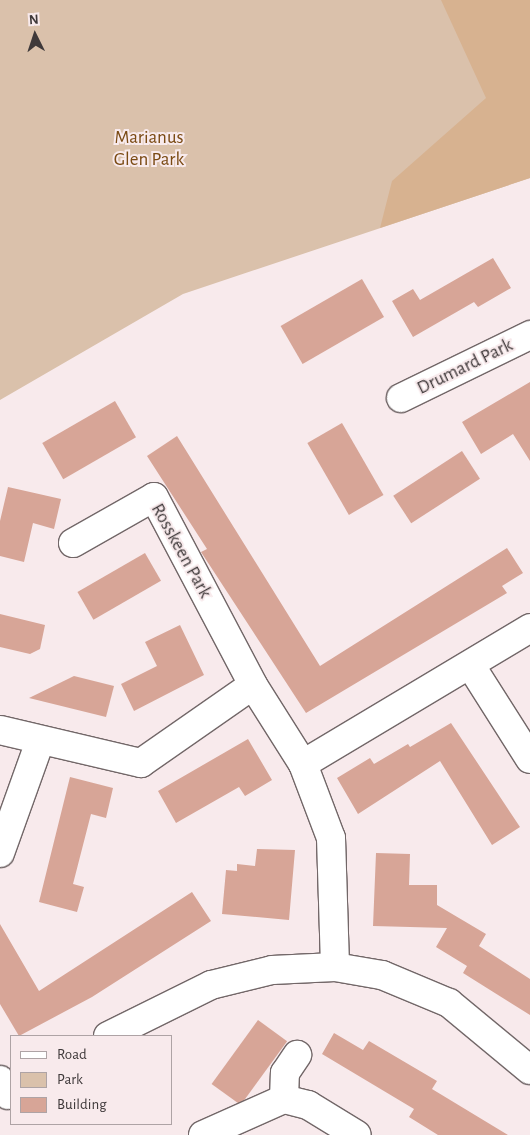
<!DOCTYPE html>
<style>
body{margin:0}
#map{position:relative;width:530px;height:1135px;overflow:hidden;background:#f8eaec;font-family:"Alegreya Sans",sans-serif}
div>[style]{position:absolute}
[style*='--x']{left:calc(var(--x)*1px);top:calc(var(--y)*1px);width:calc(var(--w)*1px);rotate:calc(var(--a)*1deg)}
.green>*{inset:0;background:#dac1ab}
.forest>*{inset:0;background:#d7b290}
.building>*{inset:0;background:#d7a597;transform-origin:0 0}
.roads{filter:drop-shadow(1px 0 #726768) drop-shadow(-1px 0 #726768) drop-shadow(0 1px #726768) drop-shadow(0 -1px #726768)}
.minor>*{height:28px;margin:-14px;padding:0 14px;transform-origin:14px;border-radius:14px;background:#fff}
span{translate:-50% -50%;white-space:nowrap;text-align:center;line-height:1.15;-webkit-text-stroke:4px #f8eaec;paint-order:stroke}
.park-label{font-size:19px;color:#7a4a13}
.street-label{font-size:19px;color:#3f393a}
.legend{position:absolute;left:10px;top:1035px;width:162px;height:90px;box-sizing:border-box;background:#f8eaec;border:1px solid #aea3a5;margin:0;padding:6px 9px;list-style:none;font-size:15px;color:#3f393a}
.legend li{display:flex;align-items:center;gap:10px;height:25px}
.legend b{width:25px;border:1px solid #aea3a5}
.north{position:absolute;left:10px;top:10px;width:50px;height:50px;-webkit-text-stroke:4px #f8eaec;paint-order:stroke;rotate:356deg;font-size:14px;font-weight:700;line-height:20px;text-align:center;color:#3f393a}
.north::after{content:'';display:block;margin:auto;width:18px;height:22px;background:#3f393a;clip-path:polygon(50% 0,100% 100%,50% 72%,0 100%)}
</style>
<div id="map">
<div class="green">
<i style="clip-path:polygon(0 0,530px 0,530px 178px,183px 294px,0 400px)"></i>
</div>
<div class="forest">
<i style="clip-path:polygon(441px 0,530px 0,530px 178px,380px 228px,392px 181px,486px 98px)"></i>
</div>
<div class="building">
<i style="clip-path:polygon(493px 258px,511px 288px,478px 307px,474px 302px,413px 337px,392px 301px,413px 289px,420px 300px)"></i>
<i style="left:362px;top:279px;width:44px;height:94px;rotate:60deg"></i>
<i style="clip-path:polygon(530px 382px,530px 461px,513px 434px,481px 454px,462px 422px)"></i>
<i style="left:115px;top:401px;width:42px;height:84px;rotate:60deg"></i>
<i style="left:342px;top:423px;width:83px;height:40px;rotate:60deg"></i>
<i style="clip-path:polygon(177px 436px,320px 666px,507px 548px,523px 573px,502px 586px,507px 593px,306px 713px,201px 552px,207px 549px,147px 456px)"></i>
<i style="left:462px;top:451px;width:33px;height:82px;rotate:57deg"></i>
<i style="clip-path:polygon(8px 487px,61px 499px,54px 529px,33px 523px,24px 562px,0 556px,0 521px)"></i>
<i style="left:145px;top:553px;width:32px;height:78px;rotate:60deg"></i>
<i style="clip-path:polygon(0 614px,45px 625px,40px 649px,30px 654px,0 647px)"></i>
<i style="clip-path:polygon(180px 625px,204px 675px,134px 711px,121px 684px,157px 666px,145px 642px)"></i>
<i style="clip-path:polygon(74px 676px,114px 686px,106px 717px,29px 698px)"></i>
<i style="clip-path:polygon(451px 723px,520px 827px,492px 845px,440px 761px,358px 814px,337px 778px,370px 758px,374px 764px,408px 744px,410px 747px)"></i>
<i style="clip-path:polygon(248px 739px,272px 780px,245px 796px,239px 787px,176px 823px,158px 791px)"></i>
<i style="clip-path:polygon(70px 777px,113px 788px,106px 818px,91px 814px,73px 884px,84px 887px,77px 912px,39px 902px)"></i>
<i style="clip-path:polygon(257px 849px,295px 850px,289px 920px,222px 914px,226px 870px,237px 871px,237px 864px,255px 866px)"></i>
<i style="clip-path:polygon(376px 853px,410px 854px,409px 885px,437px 885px,437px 905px,486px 934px,479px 946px,530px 979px,530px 1015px,463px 973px,467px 966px,436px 947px,447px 928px,373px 926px)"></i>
<i style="clip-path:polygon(192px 892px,211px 921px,92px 997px,19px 1036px,0 1004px,0 924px,39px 991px)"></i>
<i style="left:258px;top:1020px;width:36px;height:79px;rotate:36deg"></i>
<i style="clip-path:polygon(334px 1033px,363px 1050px,369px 1041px,437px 1081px,432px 1089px,508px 1135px,438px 1135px,409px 1117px,414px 1109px,322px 1054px)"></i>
</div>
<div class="roads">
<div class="minor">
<i style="--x:401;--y:398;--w:144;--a:-26"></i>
<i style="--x:73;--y:543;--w:93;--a:-29.6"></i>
<i style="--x:154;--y:497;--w:212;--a:62.2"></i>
<i style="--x:253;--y:685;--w:93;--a:57.7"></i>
<i style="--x:303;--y:764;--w:79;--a:69.3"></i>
<i style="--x:331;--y:838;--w:129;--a:88.2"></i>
<i style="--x:471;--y:666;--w:110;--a:57.6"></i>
<i style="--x:0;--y:730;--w:145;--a:13.2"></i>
<i style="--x:141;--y:763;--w:136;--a:-34.9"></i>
<i style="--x:303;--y:764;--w:265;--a:-30.9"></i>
<i style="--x:0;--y:853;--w:119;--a:-70.3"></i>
<i style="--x:108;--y:1036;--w:115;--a:-26.3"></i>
<i style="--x:211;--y:985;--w:63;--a:-13.8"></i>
<i style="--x:272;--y:970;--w:63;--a:-2.7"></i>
<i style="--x:335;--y:967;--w:48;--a:9.7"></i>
<i style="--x:382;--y:975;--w:73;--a:22.7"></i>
<i style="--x:449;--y:1003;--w:105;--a:39.6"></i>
<i style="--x:0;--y:1080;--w:17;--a:62"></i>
<i style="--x:284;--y:1099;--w:26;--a:-88"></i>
<i style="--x:285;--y:1073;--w:22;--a:-56"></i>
<i style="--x:203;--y:1135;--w:89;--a:-24"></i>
<i style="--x:284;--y:1099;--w:25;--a:14"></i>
<i style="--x:308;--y:1105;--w:57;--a:31.5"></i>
</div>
</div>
<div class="park-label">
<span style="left:149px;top:149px">Marianus<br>Glen Park</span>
</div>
<div class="street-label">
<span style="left:465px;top:367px;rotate:-26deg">Drumard Park</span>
<span style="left:181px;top:551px;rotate:61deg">Rosskeen Park</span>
</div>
<ul class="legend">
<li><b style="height:6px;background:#fff"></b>Road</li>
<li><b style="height:14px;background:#dac1ab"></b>Park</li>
<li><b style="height:14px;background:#d7a597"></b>Building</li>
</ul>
<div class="north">N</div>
</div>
